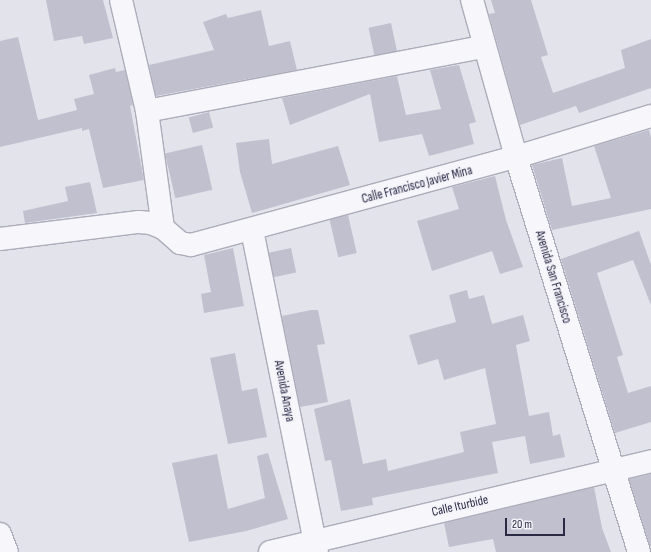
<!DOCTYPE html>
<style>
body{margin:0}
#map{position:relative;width:651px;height:552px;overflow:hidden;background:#e3e3ec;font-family:"Sofia Sans Condensed",sans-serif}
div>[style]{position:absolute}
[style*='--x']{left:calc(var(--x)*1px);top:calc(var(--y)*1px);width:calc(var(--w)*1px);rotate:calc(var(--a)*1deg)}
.building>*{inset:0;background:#c0c0cf;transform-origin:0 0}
.roads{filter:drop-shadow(1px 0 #acacba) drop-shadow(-1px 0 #acacba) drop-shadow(0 1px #acacba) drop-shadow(0 -1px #acacba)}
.minor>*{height:22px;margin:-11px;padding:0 11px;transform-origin:11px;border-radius:11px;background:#f7f6fa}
span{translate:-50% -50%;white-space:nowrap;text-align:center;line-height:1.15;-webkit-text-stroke:3.5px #f3f3f9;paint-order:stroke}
.street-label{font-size:13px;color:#2b2a45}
.scale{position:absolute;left:505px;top:518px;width:60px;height:18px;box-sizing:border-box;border:2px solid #2b2a45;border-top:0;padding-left:5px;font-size:12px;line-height:14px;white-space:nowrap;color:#2b2a45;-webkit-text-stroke:3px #f3f3f9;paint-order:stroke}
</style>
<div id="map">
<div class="building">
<i style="clip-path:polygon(46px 0,103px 0,113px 38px,84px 44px,82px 36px,54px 41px)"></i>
<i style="clip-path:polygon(491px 0,531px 0,548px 55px,541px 57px,553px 93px,625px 68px,621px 50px,651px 39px,651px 88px,579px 113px,576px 106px,520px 125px,489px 14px,495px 13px)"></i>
<i style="clip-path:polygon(261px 10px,269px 46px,290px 41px,297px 70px,156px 96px,149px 65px,214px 50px,203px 22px,226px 14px,228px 18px)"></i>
<i style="left:391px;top:23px;width:29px;height:23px;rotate:78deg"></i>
<i style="clip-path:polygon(18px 37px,38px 120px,77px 110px,74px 99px,94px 94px,89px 75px,115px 68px,116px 72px,125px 70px,133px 105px,130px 106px,144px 180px,103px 188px,89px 129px,82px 131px,82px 128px,0 147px,0 41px)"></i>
<i style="clip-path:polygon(459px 65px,476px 122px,469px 124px,474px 144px,429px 156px,422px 134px,379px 142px,370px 94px,290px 125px,282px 98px,397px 76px,406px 115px,441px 109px,430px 70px)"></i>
<i style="left:209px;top:112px;width:16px;height:21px;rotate:75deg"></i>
<i style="clip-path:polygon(649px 130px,651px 137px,651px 209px,552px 230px,532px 165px,562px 158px,572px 206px,611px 198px,594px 146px)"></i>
<i style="clip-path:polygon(269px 139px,272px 164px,338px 146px,350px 185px,252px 213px,240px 172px,236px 143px)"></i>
<i style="left:202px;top:145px;width:46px;height:38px;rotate:77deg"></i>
<i style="clip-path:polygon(495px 176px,506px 220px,523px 267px,500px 274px,492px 251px,432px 271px,417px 221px,459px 209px,452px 187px)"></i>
<i style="clip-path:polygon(90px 182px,97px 213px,25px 223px,23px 211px,68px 201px,65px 187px)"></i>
<i style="left:348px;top:215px;width:39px;height:19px;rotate:77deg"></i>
<i style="clip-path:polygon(639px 231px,651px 265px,651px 305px,633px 260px,597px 273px,623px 355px,617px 357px,628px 393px,651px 386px,651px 422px,615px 433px,561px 259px)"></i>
<i style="clip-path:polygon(233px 248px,244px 306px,204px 313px,201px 294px,211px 292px,204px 255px)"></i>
<i style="left:291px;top:248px;width:25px;height:23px;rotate:78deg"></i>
<i style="clip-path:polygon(467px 290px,469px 299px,484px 295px,492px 324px,523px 315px,530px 341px,516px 345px,529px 416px,549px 412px,553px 436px,560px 434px,565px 457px,530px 464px,525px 436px,492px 442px,498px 473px,372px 498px,373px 505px,341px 511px,331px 460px,325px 461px,314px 409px,350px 399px,363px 464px,386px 459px,388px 471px,464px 452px,460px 432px,496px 424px,485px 368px,444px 380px,438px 359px,418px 365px,409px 335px,456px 322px,449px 295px)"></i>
<i style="clip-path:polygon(311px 310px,318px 310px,325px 344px,317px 345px,328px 402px,300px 407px,282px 316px)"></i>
<i style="clip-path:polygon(235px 353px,242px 391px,257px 388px,267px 437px,228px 444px,210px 358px)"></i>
<i style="clip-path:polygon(268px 453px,288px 519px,246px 531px,189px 542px,172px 463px,217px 454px,228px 509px,265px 498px,257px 456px)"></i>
<i style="clip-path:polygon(651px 474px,651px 549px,629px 479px)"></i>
<i style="clip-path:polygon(594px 487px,602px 528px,611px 552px,496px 552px,493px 539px,449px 547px,444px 523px)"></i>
</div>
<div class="roads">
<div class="minor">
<i style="--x:121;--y:0;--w:114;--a:76.8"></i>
<i style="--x:147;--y:111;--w:118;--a:82.2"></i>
<i style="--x:472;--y:0;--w:163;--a:74.3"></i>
<i style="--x:516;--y:157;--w:414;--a:72.7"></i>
<i style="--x:147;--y:111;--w:343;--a:-10.8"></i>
<i style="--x:252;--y:230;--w:328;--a:78.6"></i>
<i style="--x:0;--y:239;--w:140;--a:-7"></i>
<i style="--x:139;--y:222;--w:12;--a:5"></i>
<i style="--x:151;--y:223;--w:13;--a:23"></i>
<i style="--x:163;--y:228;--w:23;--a:41"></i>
<i style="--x:180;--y:243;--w:11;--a:10"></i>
<i style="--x:191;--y:245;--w:337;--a:-15.2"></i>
<i style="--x:516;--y:157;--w:141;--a:-16.9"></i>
<i style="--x:0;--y:534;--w:19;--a:69"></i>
<i style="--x:270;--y:552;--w:392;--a:-13.4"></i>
</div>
</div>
<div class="street-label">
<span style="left:417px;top:185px;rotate:-15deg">Calle Francisco Javier Mina</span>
<span style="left:553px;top:277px;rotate:73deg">Avenida San Francisco</span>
<span style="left:284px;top:391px;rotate:79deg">Avenida Anaya</span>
<span style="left:460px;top:506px;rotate:-13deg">Calle Iturbide</span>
</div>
<div class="scale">20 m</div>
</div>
